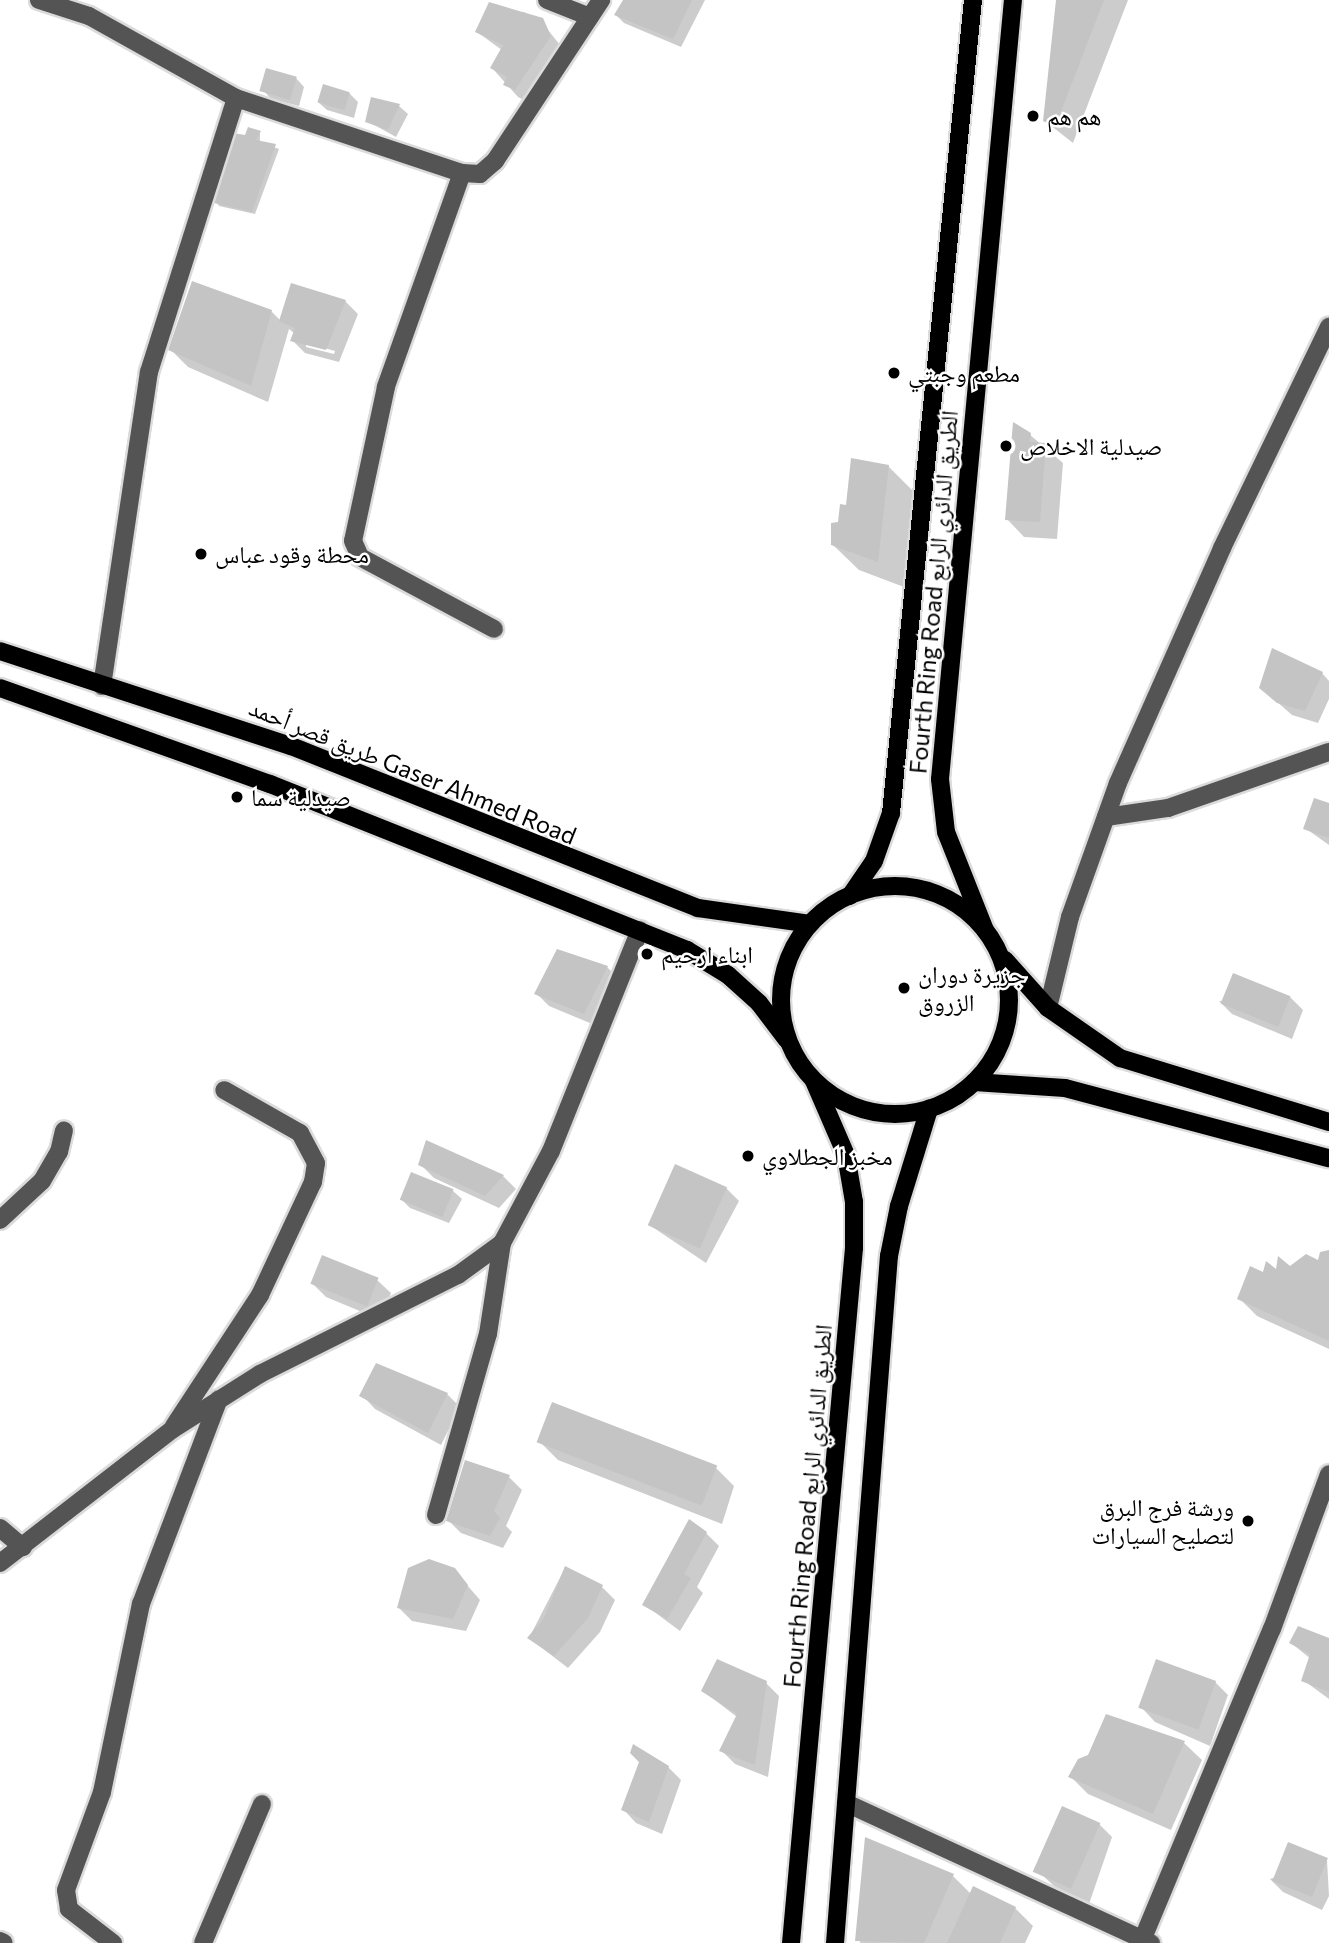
<!DOCTYPE html>
<meta charset="utf-8">
<style>
body{margin:0}
#map{position:relative;width:1329px;height:1943px;overflow:hidden;background:#fff;font-family:Commissioner,"Noto Naskh Arabic",sans-serif}
div>[style]{position:absolute}
[style*='--x']{left:calc(var(--x)*1px);top:calc(var(--y)*1px);width:calc(var(--w)*1px);rotate:calc(var(--a)*1deg)}
.shadow>*{inset:0;background:#0003}
.building>*{inset:0;background:#c4c4c4;transform-origin:0 0}
.roads{filter:drop-shadow(2px 0 #dbdbdb) drop-shadow(-2px 0 #dbdbdb) drop-shadow(0 2px #dbdbdb) drop-shadow(0 -2px #dbdbdb)}
.minor>*{height:18px;margin:-9px;padding:0 9px;transform-origin:9px;border-radius:9px;background:#545454}
.major>*{height:18px;margin:-9px;padding:0 9px;transform-origin:9px;border-radius:9px;background:#000}
.major>.ring{margin:-9px;padding:0;box-sizing:content-box;background:none;border:18px solid #000;border-radius:50%}
.dots>*{width:19px;height:19px;translate:-50% -50%;box-sizing:border-box;border:4px solid #fff;border-radius:50%}
span{translate:-50% -50%;white-space:nowrap;text-align:center;line-height:1.15;-webkit-text-stroke:5px #fff;paint-order:stroke}
.poi-label{font-size:24px;color:#000}
.left{translate:0 -50%;text-align:left}
.right{translate:-100% -50%;text-align:right}
.street-label{font-size:24px;color:#000}
</style>
<div id="map">
<div class="shadow">
<i style="clip-path:polygon(625px 0,705px 0,681px 47px,624px 23px,616px 15px)"></i>
<i style="clip-path:polygon(1058px 0,1128px 0,1073px 143px,1045px 121px)"></i>
<i style="clip-path:polygon(524px 12px,544px 25px,564px 50px,528px 102px,518px 97px,492px 68px,502px 50px,477px 32px)"></i>
<i style="clip-path:polygon(296px 78px,304px 87px,299px 106px,271px 99px,263px 90px)"></i>
<i style="clip-path:polygon(349px 93px,358px 102px,354px 118px,327px 110px,318px 102px)"></i>
<i style="clip-path:polygon(372px 99px,399px 106px,408px 114px,396px 137px,367px 121px)"></i>
<i style="clip-path:polygon(260px 133px,260px 142px,279px 149px,255px 214px,219px 206px,216px 202px,246px 137px)"></i>
<i style="clip-path:polygon(evenodd,345px 301px,358px 314px,339px 362px,305px 353px,292px 340px,295px 334px,289px 329px,268px 402px,188px 367px,170px 349px,271px 311px,281px 321px,345px 301px,306px 343px,335px 351px,334px 354px,306px 347px,306px 343px)"></i>
<i style="clip-path:polygon(1029px 434px,1063px 463px,1057px 539px,1024px 537px,1007px 519px)"></i>
<i style="clip-path:polygon(852px 460px,888px 466px,915px 493px,904px 587px,859px 570px,832px 544px,848px 507px)"></i>
<i style="clip-path:polygon(1322px 673px,1329px 681px,1329px 699px,1318px 723px,1292px 715px,1261px 688px)"></i>
<i style="clip-path:polygon(1329px 805px,1329px 845px,1305px 828px)"></i>
<i style="clip-path:polygon(607px 967px,620px 980px,597px 1026px,549px 1006px,536px 993px)"></i>
<i style="clip-path:polygon(1290px 997px,1303px 1010px,1292px 1039px,1232px 1014px,1219px 1001px)"></i>
<i style="clip-path:polygon(428px 1143px,503px 1176px,516px 1189px,499px 1208px,434px 1178px,420px 1164px)"></i>
<i style="clip-path:polygon(412px 1174px,453px 1191px,462px 1199px,449px 1223px,410px 1208px,401px 1199px)"></i>
<i style="clip-path:polygon(726px 1188px,739px 1201px,706px 1263px,648px 1224px)"></i>
<i style="clip-path:polygon(1329px 1252px,1329px 1349px,1257px 1316px,1239px 1298px,1264px 1274px,1319px 1263px)"></i>
<i style="clip-path:polygon(323px 1258px,377px 1280px,391px 1293px,379px 1319px,326px 1297px,313px 1284px)"></i>
<i style="clip-path:polygon(447px 1394px,460px 1407px,441px 1445px,375px 1409px,362px 1395px)"></i>
<i style="clip-path:polygon(553px 1404px,716px 1468px,734px 1486px,722px 1524px,558px 1460px,540px 1442px)"></i>
<i style="clip-path:polygon(509px 1477px,522px 1490px,506px 1526px,512px 1532px,503px 1548px,461px 1533px,448px 1520px)"></i>
<i style="clip-path:polygon(706px 1533px,719px 1546px,697px 1587px,703px 1593px,680px 1631px,645px 1605px)"></i>
<i style="clip-path:polygon(565px 1568px,601px 1586px,615px 1600px,600px 1632px,568px 1668px,529px 1638px)"></i>
<i style="clip-path:polygon(454px 1570px,480px 1600px,466px 1631px,412px 1621px,399px 1608px)"></i>
<i style="clip-path:polygon(1329px 1640px,1329px 1699px,1303px 1680px,1311px 1659px,1291px 1643px)"></i>
<i style="clip-path:polygon(1215px 1682px,1228px 1695px,1210px 1746px,1155px 1722px,1142px 1708px)"></i>
<i style="clip-path:polygon(766px 1683px,779px 1696px,768px 1777px,735px 1764px,722px 1751px,737px 1717px,703px 1691px)"></i>
<i style="clip-path:polygon(1184px 1743px,1202px 1760px,1171px 1830px,1088px 1794px,1070px 1776px,1089px 1756px)"></i>
<i style="clip-path:polygon(668px 1767px,681px 1780px,662px 1834px,636px 1823px,623px 1809px)"></i>
<i style="clip-path:polygon(1099px 1824px,1112px 1837px,1089px 1904px,1054px 1886px,1040px 1873px)"></i>
<i style="clip-path:polygon(867px 1839px,953px 1876px,971px 1894px,1015px 1908px,1033px 1926px,1025px 1943px,860px 1943px)"></i>
<i style="clip-path:polygon(1327px 1860px,1329px 1896px,1322px 1910px,1283px 1892px,1270px 1879px)"></i>
</div>
<div class="building">
<i style="clip-path:polygon(623px 0,692px 0,673px 39px,614px 15px)"></i>
<i style="clip-path:polygon(1056px 0,1104px 0,1055px 127px,1043px 121px)"></i>
<i style="clip-path:polygon(489px 2px,543px 18px,551px 36px,515px 90px,503px 85px,507px 77px,490px 68px,503px 45px,475px 32px)"></i>
<i style="left:266px;top:68px;width:32px;height:24px;rotate:16deg"></i>
<i style="left:323px;top:84px;width:28px;height:19px;rotate:17deg"></i>
<i style="clip-path:polygon(371px 97px,400px 104px,388px 130px,365px 122px)"></i>
<i style="clip-path:polygon(248px 127px,261px 131px,256px 140px,276px 144px,252px 212px,214px 203px,233px 133px,245px 135px)"></i>
<i style="clip-path:polygon(192px 281px,272px 310px,251px 386px,168px 350px)"></i>
<i style="clip-path:polygon(291px 283px,346px 300px,326px 350px,290px 341px,295px 328px,279px 321px)"></i>
<i style="clip-path:polygon(1013px 422px,1031px 433px,1030px 442px,1046px 443px,1040px 522px,1005px 520px)"></i>
<i style="clip-path:polygon(851px 458px,889px 465px,878px 562px,831px 545px,831px 523px,838px 522px,840px 504px,846px 505px)"></i>
<i style="clip-path:polygon(1272px 648px,1323px 672px,1305px 711px,1277px 703px,1259px 688px)"></i>
<i style="clip-path:polygon(1314px 798px,1329px 803px,1329px 838px,1303px 829px)"></i>
<i style="clip-path:polygon(557px 949px,608px 966px,584px 1014px,534px 994px)"></i>
<i style="left:1233px;top:973px;width:62px;height:33px;rotate:22deg"></i>
<i style="clip-path:polygon(426px 1140px,504px 1175px,485px 1196px,418px 1165px)"></i>
<i style="left:675px;top:1164px;width:57px;height:67px;rotate:24deg"></i>
<i style="left:411px;top:1172px;width:46px;height:30px;rotate:22deg"></i>
<i style="clip-path:polygon(1329px 1250px,1329px 1341px,1237px 1299px,1250px 1266px,1263px 1272px,1266px 1261px,1276px 1269px,1278px 1256px,1290px 1266px,1306px 1254px,1318px 1260px,1320px 1252px)"></i>
<i style="left:322px;top:1255px;width:61px;height:31px;rotate:22deg"></i>
<i style="clip-path:polygon(376px 1363px,448px 1393px,428px 1433px,359px 1396px)"></i>
<i style="left:552px;top:1402px;width:177px;height:43px;rotate:21deg"></i>
<i style="clip-path:polygon(465px 1460px,510px 1475px,494px 1511px,500px 1518px,490px 1536px,446px 1521px)"></i>
<i style="clip-path:polygon(689px 1519px,707px 1532px,684px 1574px,691px 1578px,667px 1619px,642px 1605px)"></i>
<i style="clip-path:polygon(429px 1559px,455px 1568px,468px 1585px,453px 1619px,397px 1608px,408px 1568px)"></i>
<i style="clip-path:polygon(565px 1566px,603px 1585px,588px 1618px,554px 1656px,527px 1638px,544px 1618px)"></i>
<i style="clip-path:polygon(1298px 1626px,1329px 1638px,1329px 1692px,1301px 1681px,1310px 1654px,1289px 1643px)"></i>
<i style="clip-path:polygon(717px 1659px,767px 1681px,755px 1765px,719px 1751px,737px 1714px,701px 1691px)"></i>
<i style="left:1156px;top:1659px;width:64px;height:52px;rotate:20deg"></i>
<i style="clip-path:polygon(1106px 1714px,1185px 1741px,1153px 1814px,1068px 1777px,1078px 1759px,1088px 1755px)"></i>
<i style="clip-path:polygon(633px 1744px,669px 1766px,649px 1822px,621px 1810px,639px 1762px,630px 1753px)"></i>
<i style="left:1062px;top:1806px;width:42px;height:72px;rotate:24deg"></i>
<i style="clip-path:polygon(865px 1837px,954px 1874px,924px 1943px,855px 1941px)"></i>
<i style="left:1288px;top:1842px;width:43px;height:42px;rotate:22deg"></i>
<i style="clip-path:polygon(973px 1886px,1016px 1907px,1000px 1943px,947px 1943px)"></i>
</div>
<div class="roads">
<div class="minor">
<i style="--x:39;--y:0;--w:52;--a:17.7"></i>
<i style="--x:89;--y:16;--w:168;--a:29.2"></i>
<i style="--x:236;--y:98;--w:238;--a:18.4"></i>
<i style="--x:462;--y:173;--w:18;--a:3"></i>
<i style="--x:480;--y:174;--w:20;--a:-41"></i>
<i style="--x:495;--y:161;--w:193;--a:-56.6"></i>
<i style="--x:547;--y:0;--w:46;--a:21.6"></i>
<i style="--x:462;--y:173;--w:227;--a:109.6"></i>
<i style="--x:386;--y:387;--w:157;--a:102.1"></i>
<i style="--x:353;--y:541;--w:17;--a:66"></i>
<i style="--x:360;--y:557;--w:152;--a:28.2"></i>
<i style="--x:102;--y:686;--w:317;--a:-81.5"></i>
<i style="--x:149;--y:372;--w:287;--a:-72.4"></i>
<i style="--x:1106;--y:817;--w:63;--a:-8.3"></i>
<i style="--x:1168;--y:808;--w:170;--a:-19.2"></i>
<i style="--x:1048;--y:1008;--w:94;--a:-76.4"></i>
<i style="--x:1070;--y:917;--w:142;--a:-70.3"></i>
<i style="--x:1118;--y:783;--w:257;--a:-66.1"></i>
<i style="--x:1222;--y:548;--w:246;--a:-64.2"></i>
<i style="--x:0;--y:1220;--w:57;--a:-42.9"></i>
<i style="--x:42;--y:1181;--w:34;--a:-60"></i>
<i style="--x:59;--y:1152;--w:22;--a:-77"></i>
<i style="--x:174;--y:1426;--w:157;--a:-56.7"></i>
<i style="--x:260;--y:1295;--w:125;--a:-64.9"></i>
<i style="--x:313;--y:1182;--w:19;--a:-81"></i>
<i style="--x:316;--y:1163;--w:34;--a:-118"></i>
<i style="--x:300;--y:1133;--w:87;--a:-150.5"></i>
<i style="--x:436;--y:1515;--w:188;--a:-74"></i>
<i style="--x:488;--y:1334;--w:92;--a:-81.3"></i>
<i style="--x:0;--y:1528;--w:30;--a:40"></i>
<i style="--x:0;--y:1563;--w:219;--a:-37.8"></i>
<i style="--x:173;--y:1429;--w:103;--a:-32.3"></i>
<i style="--x:260;--y:1374;--w:221;--a:-26.6"></i>
<i style="--x:458;--y:1275;--w:54;--a:-36"></i>
<i style="--x:502;--y:1243;--w:104;--a:-62"></i>
<i style="--x:551;--y:1151;--w:238;--a:-68.1"></i>
<i style="--x:846;--y:1803;--w:336;--a:24.7"></i>
<i style="--x:0;--y:1941;--w:4;--a:27"></i>
<i style="--x:113;--y:1943;--w:56;--a:-142.3"></i>
<i style="--x:69;--y:1909;--w:19;--a:-99"></i>
<i style="--x:66;--y:1890;--w:104;--a:-69.8"></i>
<i style="--x:102;--y:1792;--w:192;--a:-78.3"></i>
<i style="--x:141;--y:1604;--w:219;--a:-69.2"></i>
<i style="--x:203;--y:1943;--w:151;--a:-67"></i>
<i style="--x:1141;--y:1943;--w:340;--a:-67.4"></i>
<i style="--x:1272;--y:1629;--w:165;--a:-69.8"></i>
</div>
<div class="major">
<i style="--x:0;--y:651;--w:306;--a:18.1"></i>
<i style="--x:291;--y:746;--w:438;--a:21.7"></i>
<i style="--x:698;--y:908;--w:113;--a:8.1"></i>
<i style="--x:0;--y:688;--w:287;--a:19.6"></i>
<i style="--x:270;--y:784;--w:449;--a:21.7"></i>
<i style="--x:687;--y:950;--w:48;--a:31.4"></i>
<i style="--x:728;--y:975;--w:42;--a:42.1"></i>
<i style="--x:759;--y:1003;--w:46;--a:52.9"></i>
<i class="ring" style="left:781px;top:886px;width:210px;height:210px"></i>
<i style="--x:850;--y:896;--w:42;--a:-55.6"></i>
<i style="--x:874;--y:861;--w:51;--a:-70.5"></i>
<i style="--x:891;--y:813;--w:817;--a:-84.24"></i>
<i style="--x:985;--y:930;--w:105;--a:-111.7"></i>
<i style="--x:946;--y:832;--w:53;--a:-96.5"></i>
<i style="--x:940;--y:779;--w:782;--a:-84.65"></i>
<i style="--x:1005;--y:960;--w:64;--a:48.1"></i>
<i style="--x:1048;--y:1008;--w:88;--a:34.8"></i>
<i style="--x:1120;--y:1058;--w:219;--a:17"></i>
<i style="--x:974;--y:1082;--w:91;--a:3.8"></i>
<i style="--x:1065;--y:1088;--w:273;--a:14.9"></i>
<i style="--x:791;--y:1943;--w:698;--a:-84.82"></i>
<i style="--x:854;--y:1248;--w:46;--a:-90"></i>
<i style="--x:854;--y:1202;--w:48;--a:-99.7"></i>
<i style="--x:846;--y:1155;--w:81;--a:-113.4"></i>
<i style="--x:835;--y:1943;--w:689;--a:-85.51"></i>
<i style="--x:889;--y:1256;--w:51;--a:-78.7"></i>
<i style="--x:899;--y:1206;--w:102;--a:-72.8"></i>
</div>
</div>
<div class="dots">
<i style="left:1033px;top:116px;background:#000"></i>
<i style="left:894px;top:373px;background:#000"></i>
<i style="left:1006px;top:446px;background:#000"></i>
<i style="left:201px;top:554px;background:#000"></i>
<i style="left:237px;top:797px;background:#000"></i>
<i style="left:647px;top:954px;background:#000"></i>
<i style="left:904px;top:988px;background:#000"></i>
<i style="left:748px;top:1156px;background:#000"></i>
<i style="left:1248px;top:1521px;background:#000"></i>
</div>
<div class="poi-label">
<span class="left" style="left:1047px;top:116px">هم هم</span>
<span class="left" style="left:908px;top:373px">مطعم وجبتي</span>
<span class="left" style="left:1020px;top:446px">صيدلية الاخلاص</span>
<span class="left" style="left:215px;top:554px">محطة وقود عباس</span>
<span class="left" style="left:251px;top:797px">صيدلية سما</span>
<span class="left" style="left:661px;top:954px">ابناء ارحيم</span>
<span class="left" style="left:918px;top:988px">جزيرة دوران<br>الزروق</span>
<span class="left" style="left:762px;top:1156px">مخبز الجطلاوي</span>
<span class="right" style="left:1234px;top:1521px">ورشة فرج البرق<br>لتصليح السيارات</span>
</div>
<div class="street-label">
<span style="left:933px;top:592px;rotate:-85deg">Fourth Ring Road الطريق الدائري الرابع</span>
<span style="left:413px;top:771px;rotate:22deg">طريق قصر أحمد Gaser Ahmed Road</span>
<span style="left:807px;top:1506px;rotate:-85deg">Fourth Ring Road الطريق الدائري الرابع</span>
</div>
</div>
